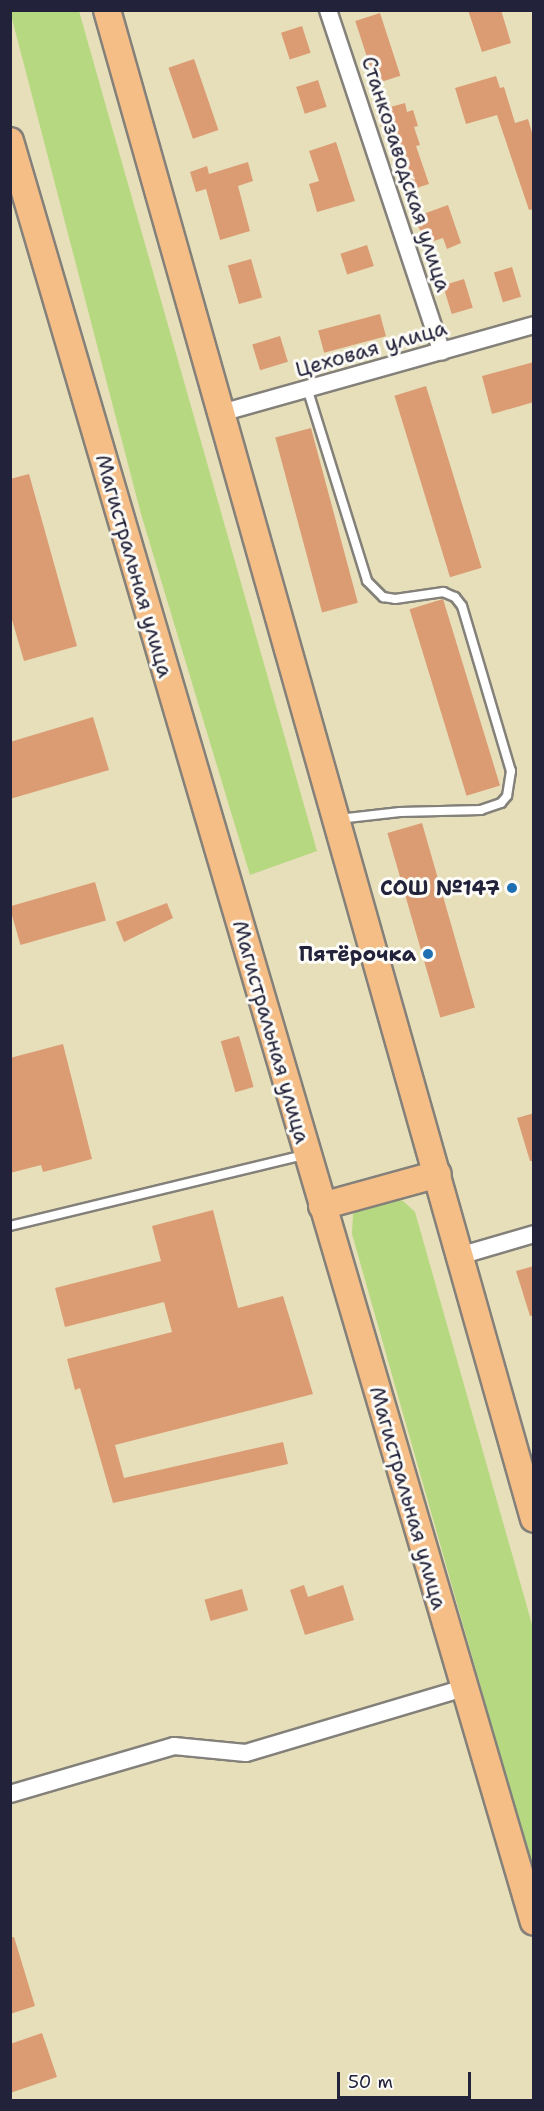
<!DOCTYPE html>
<meta charset="utf-8">
<style>
body{margin:0}
#map{position:relative;width:544px;height:2111px;overflow:hidden;background:#e6dfba;font-family:"Shantell Sans",sans-serif}
div>[style]{position:absolute}
[style*='--x']{left:calc(var(--x)*1px);top:calc(var(--y)*1px);width:calc(var(--w)*1px);rotate:calc(var(--a)*1deg)}
.green>*{inset:0;background:#b6d880}
.building>*{inset:0;background:#db9c74;transform-origin:0 0}
.roads{filter:drop-shadow(2px 0 #84807a) drop-shadow(-2px 0 #84807a) drop-shadow(0 2px #84807a) drop-shadow(0 -2px #84807a)}
.service>*{height:8px;margin:-4px;padding:0 4px;transform-origin:4px;border-radius:4px;background:#fff}
.minor>*{height:16px;margin:-8px;padding:0 8px;transform-origin:8px;border-radius:8px;background:#fff}
.primary>*{height:26px;margin:-13px;padding:0 13px;transform-origin:13px;border-radius:13px;background:#f6be87}
.dots>*{width:16px;height:16px;translate:-50% -50%;box-sizing:border-box;border:3px solid #fdfcf7;border-radius:50%}
span{translate:-50% -50%;white-space:nowrap;text-align:center;line-height:1.15;-webkit-text-stroke:6px #fdfcf7;paint-order:stroke}
.street-label{font-size:21px;color:#22223b}
.poi-label{font-size:21px;color:#22223b;font-weight:700}
.right{translate:-100% -50%;text-align:right}
.frame{position:absolute;inset:0;border:12px solid #22223b;pointer-events:none}
.scale{position:absolute;left:337px;top:2072px;width:134px;height:27px;box-sizing:border-box;border:3px solid #22223b;border-top:0;padding-left:8px;font-size:18px;line-height:21px;white-space:nowrap;color:#22223b;-webkit-text-stroke:4px #fdfcf7;paint-order:stroke}
</style>
<div id="map">
<div class="green">
<i style="clip-path:polygon(10px 11px,79px 11px,317px 851px,250px 875px,141px 514px)"></i>
<i style="clip-path:polygon(384px 1197px,403px 1201px,415px 1212px,533px 1628px,533px 1871px,352px 1234px,353px 1214px,363px 1203px)"></i>
</div>
<div class="building">
<i style="clip-path:polygon(468px 10px,501px 10px,511px 43px,482px 52px)"></i>
<i style="left:380px;top:13px;width:66px;height:26px;rotate:72deg"></i>
<i style="left:302px;top:26px;width:28px;height:22px;rotate:72deg"></i>
<i style="left:194px;top:59px;width:75px;height:27px;rotate:71deg"></i>
<i style="clip-path:polygon(496px 76px,500px 88px,504px 87px,515px 123px,528px 119px,534px 139px,534px 209px,529px 210px,497px 115px,466px 124px,455px 88px)"></i>
<i style="left:318px;top:80px;width:28px;height:23px;rotate:72deg"></i>
<i style="clip-path:polygon(405px 103px,407px 112px,413px 110px,418px 126px,414px 127px,420px 145px,416px 146px,429px 184px,407px 191px,387px 125px,381px 127px,376px 111px)"></i>
<i style="clip-path:polygon(336px 142px,355px 201px,317px 212px,309px 184px,319px 181px,309px 151px)"></i>
<i style="clip-path:polygon(248px 162px,253px 181px,238px 186px,250px 231px,220px 240px,206px 189px,196px 192px,190px 172px,207px 166px,209px 174px)"></i>
<i style="clip-path:polygon(448px 205px,461px 243px,447px 249px,443px 238px,425px 244px,415px 217px)"></i>
<i style="left:367px;top:245px;width:22px;height:28px;rotate:72deg"></i>
<i style="left:251px;top:259px;width:40px;height:24px;rotate:74deg"></i>
<i style="left:512px;top:267px;width:31px;height:19px;rotate:73deg"></i>
<i style="left:464px;top:279px;width:30px;height:22px;rotate:73deg"></i>
<i style="left:380px;top:314px;width:23px;height:64px;rotate:75deg"></i>
<i style="left:280px;top:336px;width:27px;height:29px;rotate:73deg"></i>
<i style="clip-path:polygon(534px 362px,534px 402px,492px 414px,482px 376px)"></i>
<i style="left:426px;top:386px;width:190px;height:33px;rotate:73deg"></i>
<i style="left:311px;top:428px;width:181px;height:37px;rotate:75deg"></i>
<i style="clip-path:polygon(29px 474px,77px 646px,24px 661px,10px 613px,10px 479px)"></i>
<i style="left:443px;top:599px;width:195px;height:35px;rotate:73deg"></i>
<i style="clip-path:polygon(93px 717px,109px 770px,10px 799px,10px 742px)"></i>
<i style="left:422px;top:823px;width:192px;height:36px;rotate:74deg"></i>
<i style="left:95px;top:882px;width:40px;height:89px;rotate:74deg"></i>
<i style="clip-path:polygon(167px 903px,173px 918px,124px 942px,116px 922px)"></i>
<i style="left:239px;top:1036px;width:53px;height:19px;rotate:74deg"></i>
<i style="clip-path:polygon(63px 1044px,92px 1159px,43px 1172px,41px 1165px,10px 1173px,10px 1058px)"></i>
<i style="clip-path:polygon(534px 1113px,534px 1161px,530px 1161px,517px 1118px)"></i>
<i style="clip-path:polygon(213px 1210px,238px 1308px,283px 1296px,313px 1394px,115px 1445px,124px 1478px,283px 1442px,288px 1464px,113px 1503px,80px 1388px,75px 1390px,67px 1359px,172px 1332px,164px 1302px,65px 1327px,55px 1288px,161px 1261px,152px 1226px)"></i>
<i style="clip-path:polygon(534px 1266px,534px 1315px,530px 1316px,516px 1271px)"></i>
<i style="clip-path:polygon(304px 1585px,308px 1597px,343px 1585px,354px 1620px,305px 1635px,290px 1590px)"></i>
<i style="left:242px;top:1589px;width:22px;height:39px;rotate:74deg"></i>
<i style="clip-path:polygon(14px 1937px,35px 2006px,10px 2014px,10px 1938px)"></i>
<i style="clip-path:polygon(42px 2033px,57px 2077px,10px 2093px,10px 2044px)"></i>
</div>
<div class="roads">
<div class="service">
<i style="--x:308;--y:391;--w:199;--a:72.7"></i>
<i style="--x:367;--y:581;--w:23;--a:45"></i>
<i style="--x:383;--y:597;--w:12;--a:9"></i>
<i style="--x:395;--y:599;--w:49;--a:-8.3"></i>
<i style="--x:443;--y:592;--w:13;--a:23"></i>
<i style="--x:455;--y:597;--w:11;--a:52"></i>
<i style="--x:462;--y:606;--w:172;--a:73.5"></i>
<i style="--x:511;--y:771;--w:25;--a:99"></i>
<i style="--x:507;--y:796;--w:9;--a:131"></i>
<i style="--x:501;--y:803;--w:21;--a:161"></i>
<i style="--x:481;--y:810;--w:81;--a:178.6"></i>
<i style="--x:400;--y:812;--w:62;--a:173.6"></i>
<i style="--x:10;--y:1226;--w:302;--a:-13.6"></i>
</div>
<div class="minor">
<i style="--x:328;--y:10;--w:360;--a:71.6"></i>
<i style="--x:221;--y:413;--w:325;--a:-15.7"></i>
<i style="--x:459;--y:1256;--w:78;--a:-16.3"></i>
<i style="--x:10;--y:1794;--w:171;--a:-16.3"></i>
<i style="--x:174;--y:1746;--w:72;--a:5.6"></i>
<i style="--x:246;--y:1753;--w:227;--a:-16.6"></i>
</div>
<div class="primary">
<i style="--x:107;--y:10;--w:1568;--a:74.2"></i>
<i style="--x:10;--y:141;--w:1856;--a:73.61"></i>
<i style="--x:322;--y:1206;--w:120;--a:-15.4"></i>
</div>
</div>
<div class="dots">
<i style="left:512px;top:888px;background:#1f6fb2"></i>
<i style="left:428px;top:954px;background:#1f6fb2"></i>
</div>
<div class="street-label">
<span style="left:406px;top:174px;rotate:72deg">Станкозаводская улица</span>
<span style="left:371px;top:349px;rotate:-16deg">Цеховая улица</span>
<span style="left:134px;top:566px;rotate:74deg">Магистральная улица</span>
<span style="left:271px;top:1032px;rotate:74deg">Магистральная улица</span>
<span style="left:408px;top:1498px;rotate:74deg">Магистральная улица</span>
</div>
<div class="poi-label">
<span class="right" style="left:500px;top:888px">СОШ №147</span>
<span class="right" style="left:416px;top:954px">Пятёрочка</span>
</div>
<div class="frame"></div>
<div class="scale">50 m</div>
</div>
